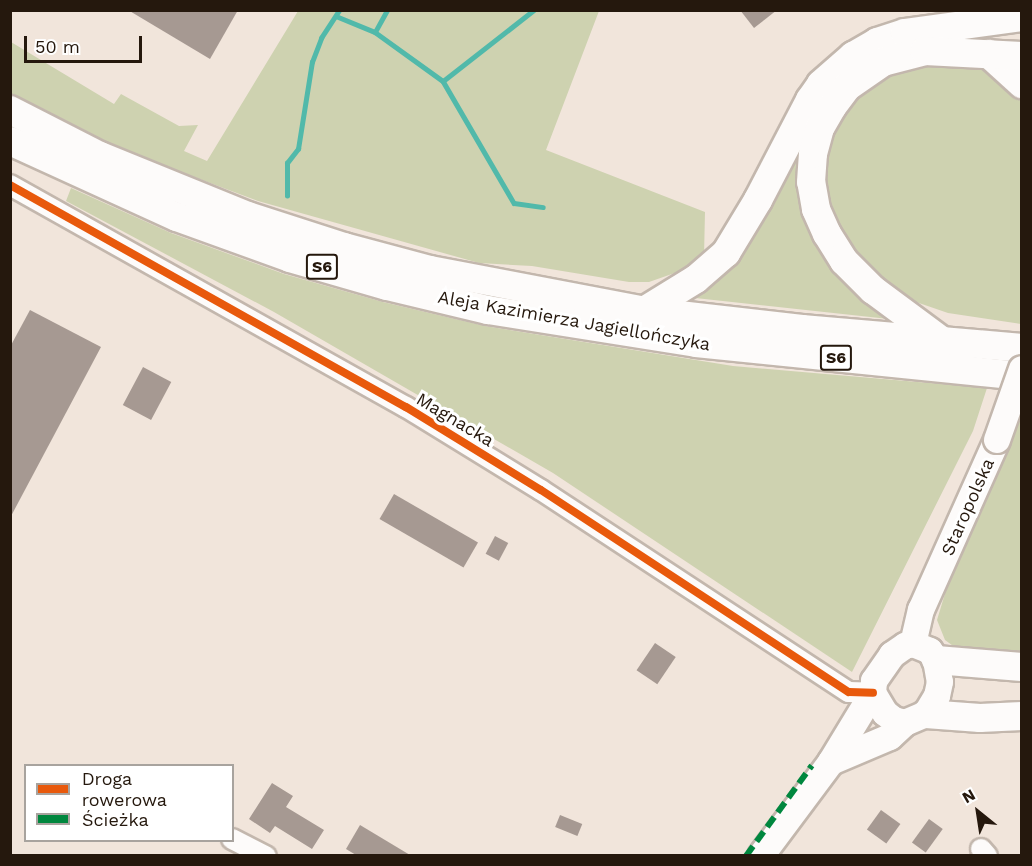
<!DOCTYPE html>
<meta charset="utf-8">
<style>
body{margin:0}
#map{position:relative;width:1032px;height:866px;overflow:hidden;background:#f1e5db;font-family:"Work Sans",sans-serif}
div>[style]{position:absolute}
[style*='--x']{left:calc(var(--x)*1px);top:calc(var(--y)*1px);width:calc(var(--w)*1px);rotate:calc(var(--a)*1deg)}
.green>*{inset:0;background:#ced2b0}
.stream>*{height:4.5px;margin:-2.25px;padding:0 2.25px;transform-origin:2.25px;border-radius:2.25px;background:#51b9aa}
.building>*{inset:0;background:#a69992;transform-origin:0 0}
.roads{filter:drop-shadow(2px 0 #c3b7ad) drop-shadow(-2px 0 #c3b7ad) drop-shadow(0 2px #c3b7ad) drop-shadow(0 -2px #c3b7ad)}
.minor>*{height:20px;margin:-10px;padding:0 10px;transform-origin:10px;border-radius:10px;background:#fdfbfa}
.major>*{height:26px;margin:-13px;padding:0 13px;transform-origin:13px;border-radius:13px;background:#fdfbfa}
.highway>*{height:28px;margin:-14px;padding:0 14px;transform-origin:14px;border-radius:14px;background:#fdfbfa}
.bridges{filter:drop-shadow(2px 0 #c3b7ad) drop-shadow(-2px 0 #c3b7ad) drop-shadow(0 2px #c3b7ad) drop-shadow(0 -2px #c3b7ad)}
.major-bridge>*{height:26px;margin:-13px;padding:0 13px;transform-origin:13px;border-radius:13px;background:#fdfbfa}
.quiet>*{height:6px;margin-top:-3px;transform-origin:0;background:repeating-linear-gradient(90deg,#00873e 0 12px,transparent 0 18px)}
.cycleway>*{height:8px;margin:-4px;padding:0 4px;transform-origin:4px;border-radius:4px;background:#e8590c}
span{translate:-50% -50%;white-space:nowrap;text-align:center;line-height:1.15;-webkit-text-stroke:6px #fff;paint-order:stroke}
.shield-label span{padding:2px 4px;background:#fff;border:2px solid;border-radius:4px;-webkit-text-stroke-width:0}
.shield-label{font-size:16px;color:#25180d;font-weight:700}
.street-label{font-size:18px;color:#25180d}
.frame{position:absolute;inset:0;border:12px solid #25180d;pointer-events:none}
.legend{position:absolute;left:24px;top:764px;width:210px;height:78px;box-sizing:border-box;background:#fff;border:2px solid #a8a39e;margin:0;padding:8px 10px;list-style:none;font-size:18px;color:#25180d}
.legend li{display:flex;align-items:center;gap:12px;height:30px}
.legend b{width:30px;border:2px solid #a8a39e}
.north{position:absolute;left:948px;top:782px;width:60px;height:60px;-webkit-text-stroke:4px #fff;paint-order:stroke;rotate:330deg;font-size:16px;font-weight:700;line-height:24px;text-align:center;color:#25180d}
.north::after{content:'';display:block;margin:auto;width:21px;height:27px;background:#25180d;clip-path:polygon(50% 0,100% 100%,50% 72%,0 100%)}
.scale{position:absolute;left:24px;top:36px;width:118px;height:27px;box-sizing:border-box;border:3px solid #25180d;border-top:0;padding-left:8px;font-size:18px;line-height:21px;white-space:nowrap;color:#25180d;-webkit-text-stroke:4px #fff;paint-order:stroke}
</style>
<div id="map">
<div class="green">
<i style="clip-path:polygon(298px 11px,599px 11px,546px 150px,705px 212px,704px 257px,689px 268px,649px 282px,629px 282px,532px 266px,479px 263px,258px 201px,117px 148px,11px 99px,11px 42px,114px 104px,121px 94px,179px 126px,198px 125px,184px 151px,207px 161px)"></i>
<i style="clip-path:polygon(959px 62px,988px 70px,1021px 98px,1021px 324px,948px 313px,916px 302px,891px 288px,851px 249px,838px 228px,827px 201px,823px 173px,827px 144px,835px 125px,866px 86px,907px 64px)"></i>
<i style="clip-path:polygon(809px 124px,799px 182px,898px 320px,677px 296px)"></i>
<i style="clip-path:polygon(71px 188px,171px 233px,284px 274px,383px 302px,485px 326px,733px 366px,987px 388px,973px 431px,852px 672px,553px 473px,274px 312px,66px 201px)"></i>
<i style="clip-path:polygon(1021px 411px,1021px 660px,960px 651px,945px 640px,937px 620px,947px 587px,1005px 456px)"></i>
</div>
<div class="stream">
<i style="--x:336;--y:16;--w:42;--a:22.3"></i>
<i style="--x:375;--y:32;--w:84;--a:35.8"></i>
<i style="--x:443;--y:81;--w:141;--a:59.8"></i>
<i style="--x:514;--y:203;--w:29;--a:8"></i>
<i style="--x:375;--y:32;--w:25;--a:-61"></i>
<i style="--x:443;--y:81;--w:115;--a:-38"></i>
<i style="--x:287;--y:196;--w:33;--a:-90"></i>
<i style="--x:287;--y:163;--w:18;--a:-52"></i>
<i style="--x:298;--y:149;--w:88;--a:-80.9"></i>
<i style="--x:312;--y:62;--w:26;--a:-69"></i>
<i style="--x:321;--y:38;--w:33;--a:-57"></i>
</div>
<div class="building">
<i style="clip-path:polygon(128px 10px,238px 10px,210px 59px)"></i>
<i style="clip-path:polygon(740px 10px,777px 10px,754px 28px)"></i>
<i style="clip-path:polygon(30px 310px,101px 347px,10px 518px,10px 347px)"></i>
<i style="left:143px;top:367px;width:32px;height:43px;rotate:28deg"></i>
<i style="left:394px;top:494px;width:97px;height:29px;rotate:30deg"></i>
<i style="left:495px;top:536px;width:15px;height:20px;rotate:28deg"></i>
<i style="left:655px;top:643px;width:25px;height:33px;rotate:34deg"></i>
<i style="clip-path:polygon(272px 783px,293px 796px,286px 807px,324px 830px,312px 849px,275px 826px,270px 833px,249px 819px)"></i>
<i style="left:881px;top:810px;width:24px;height:24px;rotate:36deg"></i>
<i style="left:560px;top:815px;width:24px;height:13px;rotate:22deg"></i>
<i style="left:929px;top:819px;width:17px;height:29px;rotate:36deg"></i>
<i style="clip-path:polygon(360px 825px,410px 855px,356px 855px,346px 849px)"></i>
</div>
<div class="roads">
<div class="minor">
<i style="--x:10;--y:185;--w:454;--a:29.3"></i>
<i style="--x:406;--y:407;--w:158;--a:31.6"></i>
<i style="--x:541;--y:490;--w:368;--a:33.3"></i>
<i style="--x:849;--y:692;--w:24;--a:2"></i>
<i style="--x:232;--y:839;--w:38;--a:27"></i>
<i style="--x:981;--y:849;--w:9;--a:49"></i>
</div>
<div class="major">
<i style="--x:913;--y:644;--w:18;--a:22"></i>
<i style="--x:930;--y:651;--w:11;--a:56"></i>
<i style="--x:936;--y:660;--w:22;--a:80"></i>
<i style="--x:940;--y:682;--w:14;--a:102"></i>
<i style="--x:937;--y:696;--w:21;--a:121"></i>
<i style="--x:926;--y:714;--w:23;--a:157"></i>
<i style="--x:905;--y:723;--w:11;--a:-165"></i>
<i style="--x:894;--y:720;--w:11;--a:-142"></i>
<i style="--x:885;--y:713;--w:23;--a:-121"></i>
<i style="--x:873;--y:693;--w:12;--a:-85"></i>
<i style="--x:874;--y:681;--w:32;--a:-55"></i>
<i style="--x:892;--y:655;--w:16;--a:-35"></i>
<i style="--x:905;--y:646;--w:8;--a:-14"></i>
<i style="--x:913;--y:644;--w:35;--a:-77"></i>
<i style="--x:921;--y:610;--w:186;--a:-65.9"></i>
<i style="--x:831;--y:762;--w:64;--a:-23"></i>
<i style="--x:890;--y:737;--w:21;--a:-43"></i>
<i style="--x:761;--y:856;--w:117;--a:-53.3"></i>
<i style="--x:831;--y:762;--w:81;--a:-58.7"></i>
</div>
<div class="highway">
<i style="--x:989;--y:54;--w:45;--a:42.3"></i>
<i style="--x:10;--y:110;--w:101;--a:27.1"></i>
<i style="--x:100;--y:156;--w:160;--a:22.1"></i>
<i style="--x:248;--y:216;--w:101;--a:17.9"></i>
<i style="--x:344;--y:247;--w:89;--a:15"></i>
<i style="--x:430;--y:270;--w:218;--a:10.8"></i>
<i style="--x:644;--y:311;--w:159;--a:6.5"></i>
<i style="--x:802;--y:329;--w:221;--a:4.9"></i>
<i style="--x:10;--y:141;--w:183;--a:24.5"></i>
<i style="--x:177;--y:217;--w:120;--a:19.9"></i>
<i style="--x:290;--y:258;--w:101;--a:16.1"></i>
<i style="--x:387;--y:286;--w:104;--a:13.4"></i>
<i style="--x:488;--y:310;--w:211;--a:9"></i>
<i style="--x:696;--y:343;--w:328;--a:5.8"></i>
<i style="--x:644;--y:311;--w:61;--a:-31.6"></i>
<i style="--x:696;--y:279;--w:40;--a:-41"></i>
<i style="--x:726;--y:253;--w:62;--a:-58.9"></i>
<i style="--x:758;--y:200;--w:113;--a:-62.5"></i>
<i style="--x:810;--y:100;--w:19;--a:-55"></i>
<i style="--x:821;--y:84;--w:43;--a:-41.2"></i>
<i style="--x:853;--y:56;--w:28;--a:-30"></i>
<i style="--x:877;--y:42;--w:29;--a:-18"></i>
<i style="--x:905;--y:33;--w:118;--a:-7.8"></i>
<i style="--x:942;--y:341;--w:86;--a:-143.5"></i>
<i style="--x:873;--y:290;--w:41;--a:-135"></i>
<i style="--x:844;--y:261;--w:32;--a:-122"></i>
<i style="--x:827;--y:234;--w:27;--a:-114"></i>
<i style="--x:816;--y:209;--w:27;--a:-100"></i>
<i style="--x:811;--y:182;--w:28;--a:-86"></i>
<i style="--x:813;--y:154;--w:27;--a:-75"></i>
<i style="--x:820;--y:128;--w:24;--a:-60"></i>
<i style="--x:832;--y:107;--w:25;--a:-53"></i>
<i style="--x:847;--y:87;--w:44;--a:-34.8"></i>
<i style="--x:883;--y:62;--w:43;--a:-14.7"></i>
<i style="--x:925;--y:51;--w:97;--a:3"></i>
<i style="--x:936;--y:660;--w:86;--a:4.7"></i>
<i style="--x:926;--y:714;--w:54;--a:4.2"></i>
<i style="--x:980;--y:718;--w:42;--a:-2.7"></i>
</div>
</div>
<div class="bridges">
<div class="major-bridge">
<i style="--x:997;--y:440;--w:75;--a:-70.6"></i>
</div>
</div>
<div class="quiet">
<i style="--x:864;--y:10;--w:1;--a:90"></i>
<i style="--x:746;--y:856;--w:112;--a:-54"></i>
</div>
<div class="cycleway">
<i style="--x:10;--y:185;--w:454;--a:29.3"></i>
<i style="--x:406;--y:407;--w:158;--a:31.6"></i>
<i style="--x:541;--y:490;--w:368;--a:33.3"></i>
<i style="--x:849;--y:692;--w:24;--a:2"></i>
</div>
<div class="shield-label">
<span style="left:322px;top:267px">S6</span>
<span style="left:836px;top:358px">S6</span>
</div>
<div class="street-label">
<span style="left:574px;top:321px;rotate:10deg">Aleja Kazimierza Jagiellończyka</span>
<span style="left:455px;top:420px;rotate:31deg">Magnacka</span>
<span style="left:968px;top:507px;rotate:-66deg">Staropolska</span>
</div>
<div class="frame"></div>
<ul class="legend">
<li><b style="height:8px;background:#e8590c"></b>Droga rowerowa</li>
<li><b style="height:8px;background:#00873e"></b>Ścieżka</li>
</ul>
<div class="north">N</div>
<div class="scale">50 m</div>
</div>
